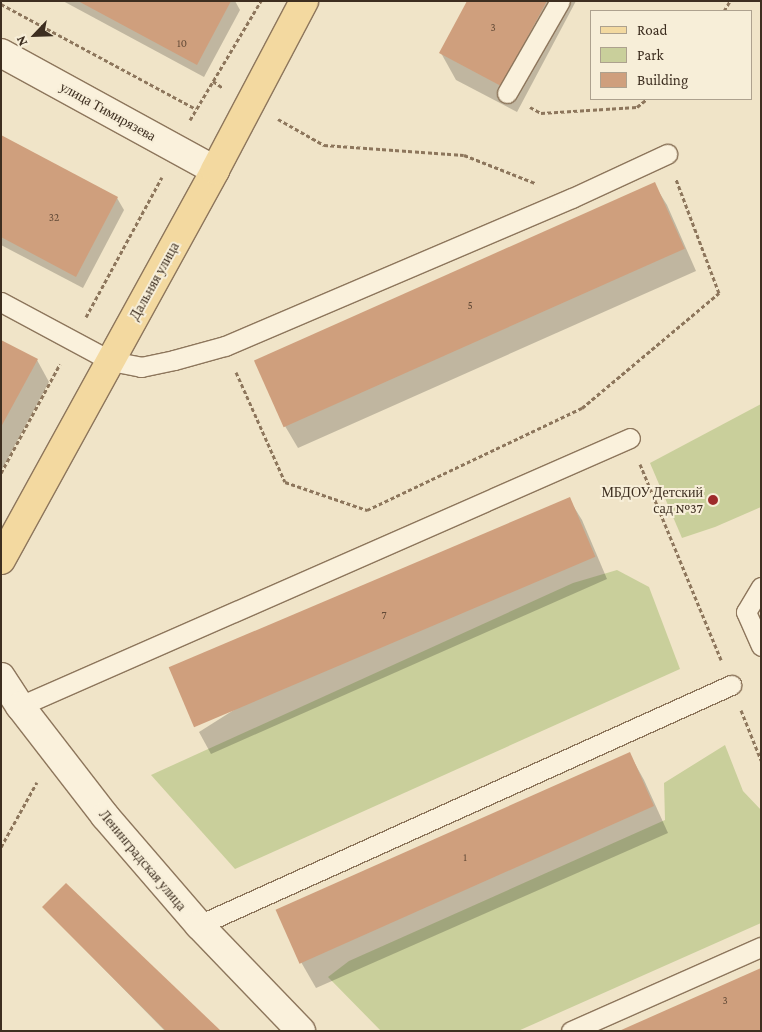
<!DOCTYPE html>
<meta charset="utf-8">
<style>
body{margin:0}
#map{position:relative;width:762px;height:1032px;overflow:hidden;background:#f0e4c8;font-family:"Crimson Pro",serif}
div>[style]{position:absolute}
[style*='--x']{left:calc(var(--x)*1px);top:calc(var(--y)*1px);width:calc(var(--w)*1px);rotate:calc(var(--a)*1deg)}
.green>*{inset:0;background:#c9cf9b}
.shadow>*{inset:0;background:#0003}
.building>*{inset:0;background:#cf9f7d;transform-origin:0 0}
.path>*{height:3px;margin-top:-1.5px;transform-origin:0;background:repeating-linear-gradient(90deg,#8d765c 0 4px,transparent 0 6.5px)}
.roads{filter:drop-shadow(1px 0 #8d765c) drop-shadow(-1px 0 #8d765c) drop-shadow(0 1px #8d765c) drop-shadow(0 -1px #8d765c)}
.service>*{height:19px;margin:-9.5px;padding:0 9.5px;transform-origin:9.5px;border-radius:9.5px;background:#faf1dc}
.tertiary>*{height:28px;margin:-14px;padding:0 14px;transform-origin:14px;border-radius:14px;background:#faf1dc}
.secondary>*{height:28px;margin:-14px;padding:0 14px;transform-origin:14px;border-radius:14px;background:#faf1dc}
.primary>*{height:28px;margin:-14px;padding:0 14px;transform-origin:14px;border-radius:14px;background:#f3d9a0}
.dots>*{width:14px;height:14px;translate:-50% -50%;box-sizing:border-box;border:2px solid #f7eed8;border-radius:50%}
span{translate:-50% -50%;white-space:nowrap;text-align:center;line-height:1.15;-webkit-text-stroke:4px #f7eed8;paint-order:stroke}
.number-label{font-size:11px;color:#624a37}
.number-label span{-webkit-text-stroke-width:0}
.street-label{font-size:14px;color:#3d2e20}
.poi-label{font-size:14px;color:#3d2e20}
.right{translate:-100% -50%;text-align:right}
.frame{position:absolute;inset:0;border:2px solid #3d2e20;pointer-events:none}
.legend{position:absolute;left:590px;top:10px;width:162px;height:90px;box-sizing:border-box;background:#f7eed8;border:1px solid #ada18e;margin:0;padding:6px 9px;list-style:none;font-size:15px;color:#3d2e20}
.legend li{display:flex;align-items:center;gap:10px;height:25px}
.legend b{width:25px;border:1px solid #ada18e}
.north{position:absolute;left:10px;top:10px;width:50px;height:50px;-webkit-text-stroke:4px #f7eed8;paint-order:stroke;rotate:246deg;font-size:14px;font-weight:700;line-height:20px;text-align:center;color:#3d2e20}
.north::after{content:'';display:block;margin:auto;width:18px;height:22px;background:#3d2e20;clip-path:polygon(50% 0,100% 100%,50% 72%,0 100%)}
</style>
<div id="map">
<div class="green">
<i style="clip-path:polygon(761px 404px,761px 507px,715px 527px,682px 538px,650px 463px)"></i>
<i style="clip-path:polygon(617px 570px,649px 587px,680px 669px,235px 869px,151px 775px,573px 583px)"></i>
<i style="clip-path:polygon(725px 745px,743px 791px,761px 810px,761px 923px,518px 1031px,381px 1031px,328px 977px,349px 961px,665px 820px,664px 783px)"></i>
</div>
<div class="shadow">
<i style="clip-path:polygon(63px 1px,235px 1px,240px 10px,204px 77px)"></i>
<i style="clip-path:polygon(469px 1px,576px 1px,517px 112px,456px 80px,441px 53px)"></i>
<i style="clip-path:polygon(1px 136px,117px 198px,124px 210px,83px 288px,1px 245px)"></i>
<i style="clip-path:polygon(654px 184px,667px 205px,696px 271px,298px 448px,285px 426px,256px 361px)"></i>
<i style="clip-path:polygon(1px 341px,37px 360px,49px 382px,1px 471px)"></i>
<i style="clip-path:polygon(569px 499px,582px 520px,607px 579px,211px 754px,199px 732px)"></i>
<i style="clip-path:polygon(629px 753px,644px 780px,668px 833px,316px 988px,301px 962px)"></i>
<i style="clip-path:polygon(43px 907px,219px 1031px,165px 1031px)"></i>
</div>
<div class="building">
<i style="clip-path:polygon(78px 1px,231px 1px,197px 65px)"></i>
<i style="clip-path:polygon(467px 1px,547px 1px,501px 86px,439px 53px)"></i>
<i style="clip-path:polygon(1px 135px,118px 197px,76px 277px,1px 237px)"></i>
<i style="left:655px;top:182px;width:73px;height:439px;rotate:66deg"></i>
<i style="clip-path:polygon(1px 340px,38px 359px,1px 427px)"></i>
<i style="left:570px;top:497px;width:65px;height:436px;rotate:67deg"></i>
<i style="left:630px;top:752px;width:59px;height:388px;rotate:66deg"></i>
<i style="clip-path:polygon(66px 883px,221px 1031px,166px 1031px,42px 907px)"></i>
<i style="clip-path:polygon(761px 968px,761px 1031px,619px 1031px)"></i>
</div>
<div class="path">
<i style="--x:1;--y:4;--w:221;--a:28.3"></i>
<i style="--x:724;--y:11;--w:12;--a:-59"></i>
<i style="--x:213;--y:81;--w:12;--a:35"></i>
<i style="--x:530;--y:107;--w:13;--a:29"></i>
<i style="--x:541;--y:113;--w:96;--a:-3.6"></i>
<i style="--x:637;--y:107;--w:13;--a:-39"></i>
<i style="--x:278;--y:119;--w:53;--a:29.5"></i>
<i style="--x:324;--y:145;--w:140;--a:4.1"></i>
<i style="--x:464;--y:155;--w:76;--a:21.5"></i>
<i style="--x:190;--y:120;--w:139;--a:-59.2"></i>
<i style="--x:86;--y:317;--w:159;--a:-61.5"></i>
<i style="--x:236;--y:372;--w:120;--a:66"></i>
<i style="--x:285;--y:482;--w:87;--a:18.9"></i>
<i style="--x:367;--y:510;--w:238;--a:-25.4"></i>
<i style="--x:582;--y:408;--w:179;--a:-40"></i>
<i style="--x:719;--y:293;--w:122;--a:-110.7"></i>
<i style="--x:640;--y:464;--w:212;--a:67.5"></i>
<i style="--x:1;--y:473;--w:124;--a:-61.6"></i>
<i style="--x:741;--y:710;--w:54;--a:68.2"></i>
<i style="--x:1;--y:847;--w:74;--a:-61"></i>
</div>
<div class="roads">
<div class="service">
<i style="--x:507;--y:93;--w:106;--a:-60.1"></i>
<i style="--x:1;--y:302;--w:125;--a:28.2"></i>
<i style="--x:111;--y:361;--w:31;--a:11"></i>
<i style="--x:141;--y:367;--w:34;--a:-12"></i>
<i style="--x:174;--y:360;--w:53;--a:-15.4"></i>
<i style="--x:225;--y:346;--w:377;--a:-23.1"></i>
<i style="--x:572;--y:198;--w:105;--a:-24.9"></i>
<i style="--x:761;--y:587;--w:29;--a:121"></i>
<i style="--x:746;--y:612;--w:37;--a:66"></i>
<i style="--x:20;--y:706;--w:666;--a:-23.72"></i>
<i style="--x:199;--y:925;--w:584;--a:-24.28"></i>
<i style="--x:571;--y:1031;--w:208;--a:-23.9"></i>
</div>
<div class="tertiary">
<i style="--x:1;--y:677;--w:35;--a:57"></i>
<i style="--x:20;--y:706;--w:139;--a:52.3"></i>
<i style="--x:105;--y:816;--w:144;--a:49.2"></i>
<i style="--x:199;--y:925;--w:147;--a:46.1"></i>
</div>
<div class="secondary">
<i style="--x:1;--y:53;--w:244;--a:28.7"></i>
</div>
<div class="primary">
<i style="--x:1;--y:560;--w:445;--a:-61.2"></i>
<i style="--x:215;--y:170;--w:191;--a:-62.2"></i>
</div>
</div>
<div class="dots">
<i style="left:713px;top:500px;background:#9e2a2b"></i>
</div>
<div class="number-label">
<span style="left:493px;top:27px">3</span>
<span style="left:182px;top:43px">10</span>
<span style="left:54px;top:217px">32</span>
<span style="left:470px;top:305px">5</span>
<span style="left:384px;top:615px">7</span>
<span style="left:465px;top:857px">1</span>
<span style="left:725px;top:1000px">3</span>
</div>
<div class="street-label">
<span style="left:108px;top:111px;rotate:29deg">улица Тимирязева</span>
<span style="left:154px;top:281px;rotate:-61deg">Дальняя улица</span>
<span style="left:143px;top:860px;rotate:50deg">Ленинградская улица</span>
</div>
<div class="poi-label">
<span class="right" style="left:703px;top:500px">МБДОУ Детский<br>сад №37</span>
</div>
<div class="frame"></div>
<ul class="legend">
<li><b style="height:6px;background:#f3d9a0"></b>Road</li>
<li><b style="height:14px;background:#c9cf9b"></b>Park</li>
<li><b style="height:14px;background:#cf9f7d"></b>Building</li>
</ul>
<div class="north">N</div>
</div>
